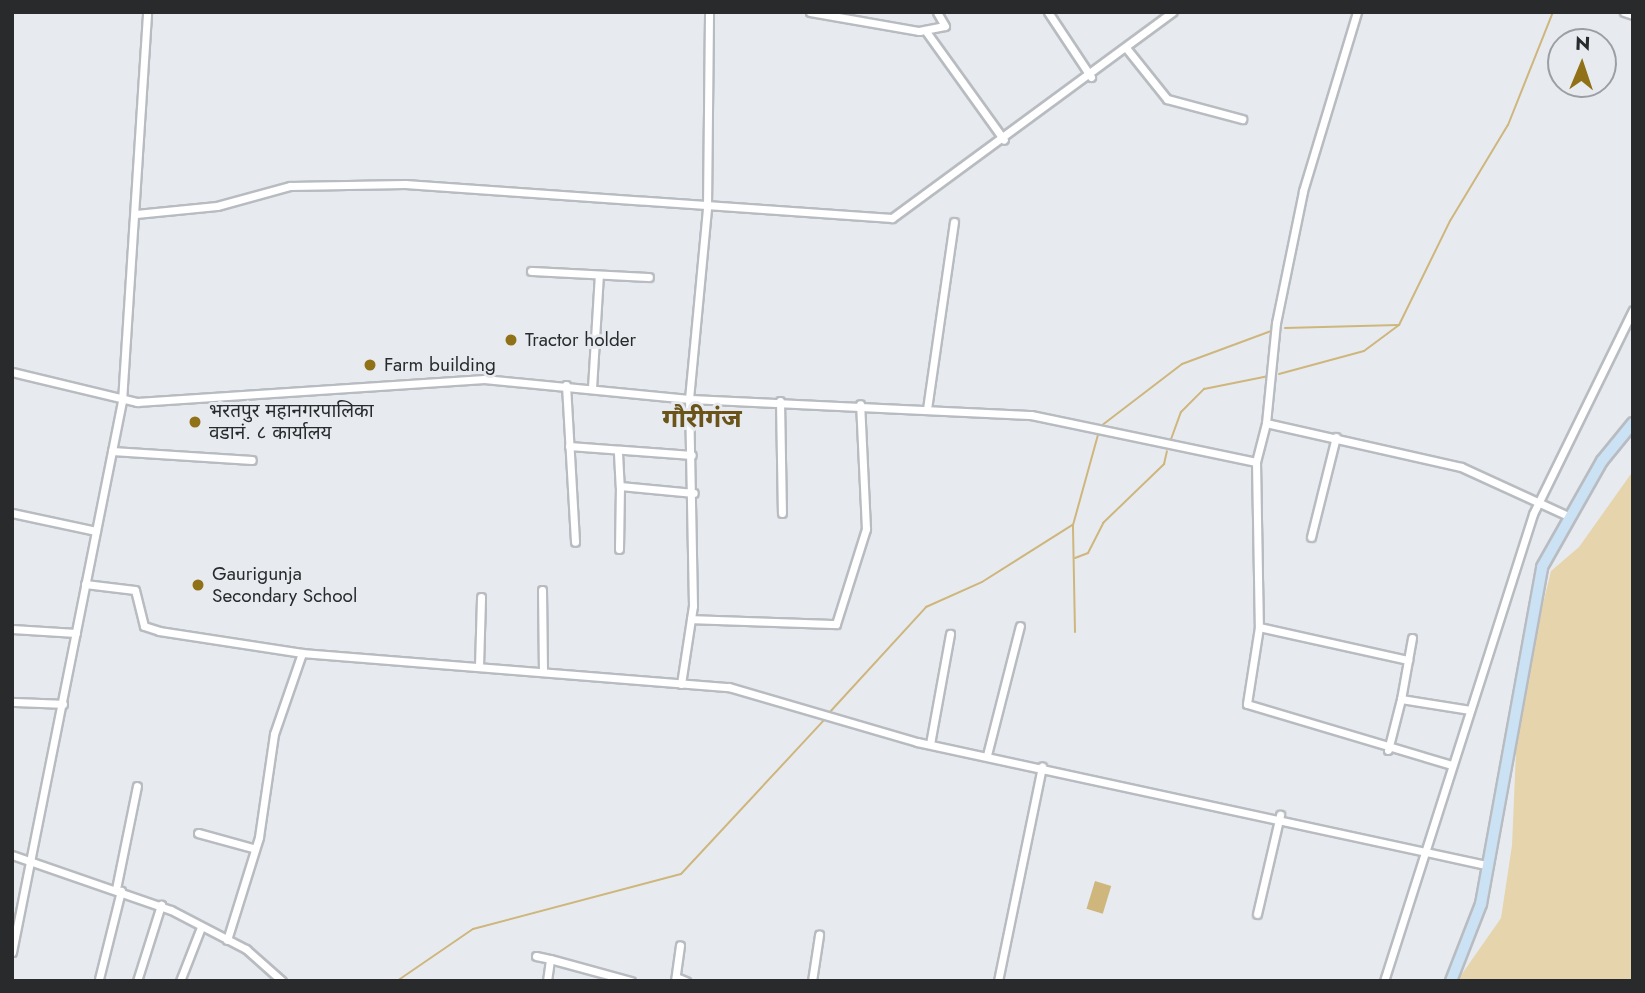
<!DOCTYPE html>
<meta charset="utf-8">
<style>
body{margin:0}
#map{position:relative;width:1645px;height:993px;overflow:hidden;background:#e7ebf0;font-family:Jost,"Noto Sans Devanagari",sans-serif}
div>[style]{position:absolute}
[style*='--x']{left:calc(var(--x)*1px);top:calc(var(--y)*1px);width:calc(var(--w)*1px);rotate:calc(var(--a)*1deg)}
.green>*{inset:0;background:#e6d5ac}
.water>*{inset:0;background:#ceb67d;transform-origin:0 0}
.stream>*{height:2px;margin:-1px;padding:0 1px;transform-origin:1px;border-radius:1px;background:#ceb67d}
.roads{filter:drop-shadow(2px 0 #b8bcc1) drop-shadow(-2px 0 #b8bcc1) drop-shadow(0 2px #b8bcc1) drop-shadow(0 -2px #b8bcc1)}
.minor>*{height:7px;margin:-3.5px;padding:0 3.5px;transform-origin:3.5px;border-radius:3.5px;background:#fff}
.secondary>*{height:10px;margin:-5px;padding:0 5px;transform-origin:5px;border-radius:5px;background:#cbe1f4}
.dots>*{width:19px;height:19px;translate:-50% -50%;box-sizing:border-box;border:4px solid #e7ebf0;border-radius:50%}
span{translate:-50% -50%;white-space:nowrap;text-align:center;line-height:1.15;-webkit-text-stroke:6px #e7ebf0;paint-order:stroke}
.poi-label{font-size:19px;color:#282a2c}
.left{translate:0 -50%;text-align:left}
.district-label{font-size:26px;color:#6a541a;font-weight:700}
.frame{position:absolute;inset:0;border:14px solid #282a2c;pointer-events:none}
.north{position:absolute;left:1547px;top:28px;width:70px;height:70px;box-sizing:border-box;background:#e7ebf0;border:2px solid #9b9ea2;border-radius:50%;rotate:2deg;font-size:19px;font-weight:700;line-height:28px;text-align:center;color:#282a2c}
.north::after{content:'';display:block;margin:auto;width:24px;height:32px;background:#917117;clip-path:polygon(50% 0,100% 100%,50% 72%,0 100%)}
</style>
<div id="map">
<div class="green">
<i style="clip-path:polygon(1633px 471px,1633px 981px,1457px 981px,1501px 918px,1512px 845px,1518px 705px,1551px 571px,1579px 547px)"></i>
</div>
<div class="water">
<i style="left:1095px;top:881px;width:17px;height:29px;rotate:17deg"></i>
</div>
<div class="stream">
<i style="--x:1285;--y:328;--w:113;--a:-1.5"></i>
<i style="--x:1279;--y:374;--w:88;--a:-15.1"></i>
<i style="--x:1364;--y:351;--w:44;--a:-36.6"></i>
<i style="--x:1399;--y:325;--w:116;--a:-63.9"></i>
<i style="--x:1450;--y:221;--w:112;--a:-58.9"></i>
<i style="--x:1508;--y:125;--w:122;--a:-68.3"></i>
<i style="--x:1101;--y:426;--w:102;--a:-37.4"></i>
<i style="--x:1182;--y:364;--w:95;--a:-20.3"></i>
<i style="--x:1170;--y:442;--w:32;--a:-70"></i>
<i style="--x:1181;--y:412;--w:33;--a:-45"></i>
<i style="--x:1204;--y:389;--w:66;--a:-11.3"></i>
<i style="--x:1075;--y:558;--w:14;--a:-21"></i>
<i style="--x:1088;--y:553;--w:34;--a:-63"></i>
<i style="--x:1103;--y:523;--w:85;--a:-44"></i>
<i style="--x:1164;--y:464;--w:13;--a:-77"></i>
<i style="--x:1075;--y:632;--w:107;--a:-91.1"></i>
<i style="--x:1073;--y:525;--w:98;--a:-74.5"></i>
<i style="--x:829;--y:713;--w:144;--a:-47.5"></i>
<i style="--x:926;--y:607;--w:61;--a:-24.1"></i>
<i style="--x:982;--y:582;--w:107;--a:-32.3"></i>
<i style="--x:397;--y:981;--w:92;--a:-34.4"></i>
<i style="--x:473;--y:929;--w:215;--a:-14.8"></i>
<i style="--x:681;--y:874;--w:210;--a:-47.1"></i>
</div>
<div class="roads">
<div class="minor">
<i style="--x:810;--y:12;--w:111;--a:9.9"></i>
<i style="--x:919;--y:31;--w:26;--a:-11"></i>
<i style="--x:945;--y:26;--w:16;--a:-120"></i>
<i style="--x:1048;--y:12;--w:78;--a:56.5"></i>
<i style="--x:1624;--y:12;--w:9;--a:18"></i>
<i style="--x:925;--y:30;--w:135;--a:54.3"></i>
<i style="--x:1127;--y:49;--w:64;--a:51.3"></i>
<i style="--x:1167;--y:99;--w:78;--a:14.9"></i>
<i style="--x:136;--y:214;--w:81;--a:-5.6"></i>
<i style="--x:217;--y:206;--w:76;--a:-15.3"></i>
<i style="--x:290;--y:186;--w:115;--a:-1"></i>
<i style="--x:405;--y:184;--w:488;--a:4"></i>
<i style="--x:892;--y:218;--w:348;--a:-36.3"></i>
<i style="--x:531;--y:271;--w:118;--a:2.9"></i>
<i style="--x:12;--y:372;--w:129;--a:13.5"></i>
<i style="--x:137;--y:402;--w:348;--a:-3.8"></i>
<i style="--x:484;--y:379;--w:206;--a:5.6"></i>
<i style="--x:689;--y:399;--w:342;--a:2.7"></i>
<i style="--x:1031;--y:415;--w:230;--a:11.8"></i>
<i style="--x:1256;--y:462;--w:40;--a:-75.6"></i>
<i style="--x:1266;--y:423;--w:200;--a:12.7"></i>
<i style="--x:1461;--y:467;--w:120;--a:24.6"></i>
<i style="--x:566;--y:385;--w:157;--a:86.7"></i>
<i style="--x:592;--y:388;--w:113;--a:-86.5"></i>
<i style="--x:780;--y:401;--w:112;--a:89"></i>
<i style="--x:927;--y:409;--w:189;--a:-81.8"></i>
<i style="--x:1266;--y:423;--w:100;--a:-84.3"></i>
<i style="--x:1276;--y:323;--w:135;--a:-78.4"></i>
<i style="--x:1303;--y:191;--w:187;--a:-73.2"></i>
<i style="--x:569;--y:446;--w:123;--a:4.2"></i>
<i style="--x:112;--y:451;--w:140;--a:3.7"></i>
<i style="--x:618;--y:453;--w:33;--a:87"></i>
<i style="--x:620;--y:486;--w:74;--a:5.4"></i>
<i style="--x:1256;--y:462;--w:165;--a:89"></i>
<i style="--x:1259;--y:627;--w:153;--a:12.5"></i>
<i style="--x:12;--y:513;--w:86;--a:12.1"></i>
<i style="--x:1311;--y:537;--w:103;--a:-76"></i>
<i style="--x:619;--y:549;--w:63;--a:-89.1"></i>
<i style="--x:85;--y:584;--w:50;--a:6.8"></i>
<i style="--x:135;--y:590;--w:37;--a:76"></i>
<i style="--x:144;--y:626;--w:16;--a:18"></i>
<i style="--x:159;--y:631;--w:145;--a:8.7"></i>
<i style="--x:302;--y:653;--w:428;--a:4.6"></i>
<i style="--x:729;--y:687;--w:196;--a:16.3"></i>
<i style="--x:917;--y:742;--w:582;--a:12.2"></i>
<i style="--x:542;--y:590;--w:82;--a:89.3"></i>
<i style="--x:691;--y:619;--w:145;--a:2"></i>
<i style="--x:836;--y:624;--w:100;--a:-72.5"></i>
<i style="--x:866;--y:529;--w:125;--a:-92.7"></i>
<i style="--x:1259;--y:627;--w:78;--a:98.9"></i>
<i style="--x:1247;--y:704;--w:214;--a:16.6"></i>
<i style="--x:12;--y:629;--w:64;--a:3.6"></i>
<i style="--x:1412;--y:638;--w:62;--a:100.2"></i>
<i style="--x:1401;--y:699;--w:70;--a:9.1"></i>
<i style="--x:479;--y:666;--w:69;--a:-88.3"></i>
<i style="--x:681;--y:684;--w:79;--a:-81.3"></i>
<i style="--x:693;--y:606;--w:207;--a:-91.1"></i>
<i style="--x:689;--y:399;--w:193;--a:-84.6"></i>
<i style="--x:707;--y:207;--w:195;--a:-89.4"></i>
<i style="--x:12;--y:702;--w:51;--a:2.2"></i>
<i style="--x:930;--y:744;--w:112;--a:-79.7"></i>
<i style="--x:1388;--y:750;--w:53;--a:-75.7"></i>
<i style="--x:987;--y:755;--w:133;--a:-75.7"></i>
<i style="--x:198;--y:833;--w:57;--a:15.3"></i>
<i style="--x:12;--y:855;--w:168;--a:19.1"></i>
<i style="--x:171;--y:910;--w:85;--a:27.5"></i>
<i style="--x:246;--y:949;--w:48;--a:41.6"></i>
<i style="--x:116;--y:889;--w:105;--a:-78.5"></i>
<i style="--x:1257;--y:914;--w:102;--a:-76.9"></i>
<i style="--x:227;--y:940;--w:108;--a:-72.7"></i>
<i style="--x:259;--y:837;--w:104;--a:-81.7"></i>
<i style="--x:274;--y:734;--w:86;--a:-70.9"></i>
<i style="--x:12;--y:952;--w:562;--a:-78.71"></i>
<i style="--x:122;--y:401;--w:390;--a:-86.3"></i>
<i style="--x:536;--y:956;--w:14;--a:12"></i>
<i style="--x:676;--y:977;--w:11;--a:22"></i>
<i style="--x:99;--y:979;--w:91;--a:-76"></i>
<i style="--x:137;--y:981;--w:80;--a:-72.5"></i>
<i style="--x:180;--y:981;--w:58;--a:-68.7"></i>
<i style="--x:547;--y:981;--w:22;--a:-82"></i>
<i style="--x:550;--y:959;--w:84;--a:15.2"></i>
<i style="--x:675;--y:981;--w:36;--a:-82"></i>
<i style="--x:812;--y:981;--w:47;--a:-81.3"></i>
<i style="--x:998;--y:981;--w:219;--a:-78.4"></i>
<i style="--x:1384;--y:981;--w:490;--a:-72.3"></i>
<i style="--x:1533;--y:514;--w:227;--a:-63.9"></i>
</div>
<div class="secondary">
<i style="--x:1451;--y:981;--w:83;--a:-68.7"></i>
<i style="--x:1481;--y:904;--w:342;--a:-79.7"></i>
<i style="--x:1542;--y:567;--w:122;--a:-60.5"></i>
<i style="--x:1602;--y:461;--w:49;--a:-50.8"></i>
</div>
</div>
<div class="dots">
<i style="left:511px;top:340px;background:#917117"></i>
<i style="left:370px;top:365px;background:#917117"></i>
<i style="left:195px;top:422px;background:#917117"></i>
<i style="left:198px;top:585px;background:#917117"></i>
</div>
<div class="poi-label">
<span class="left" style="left:525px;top:340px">Tractor holder</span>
<span class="left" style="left:384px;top:365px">Farm building</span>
<span class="left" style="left:209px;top:422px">भरतपुर महानगरपालिका<br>वडानं. ८ कार्यालय</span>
<span class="left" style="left:212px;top:585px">Gaurigunja<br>Secondary School</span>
</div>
<div class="district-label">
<span style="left:702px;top:419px">गौरीगंज</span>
</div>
<div class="frame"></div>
<div class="north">N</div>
</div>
